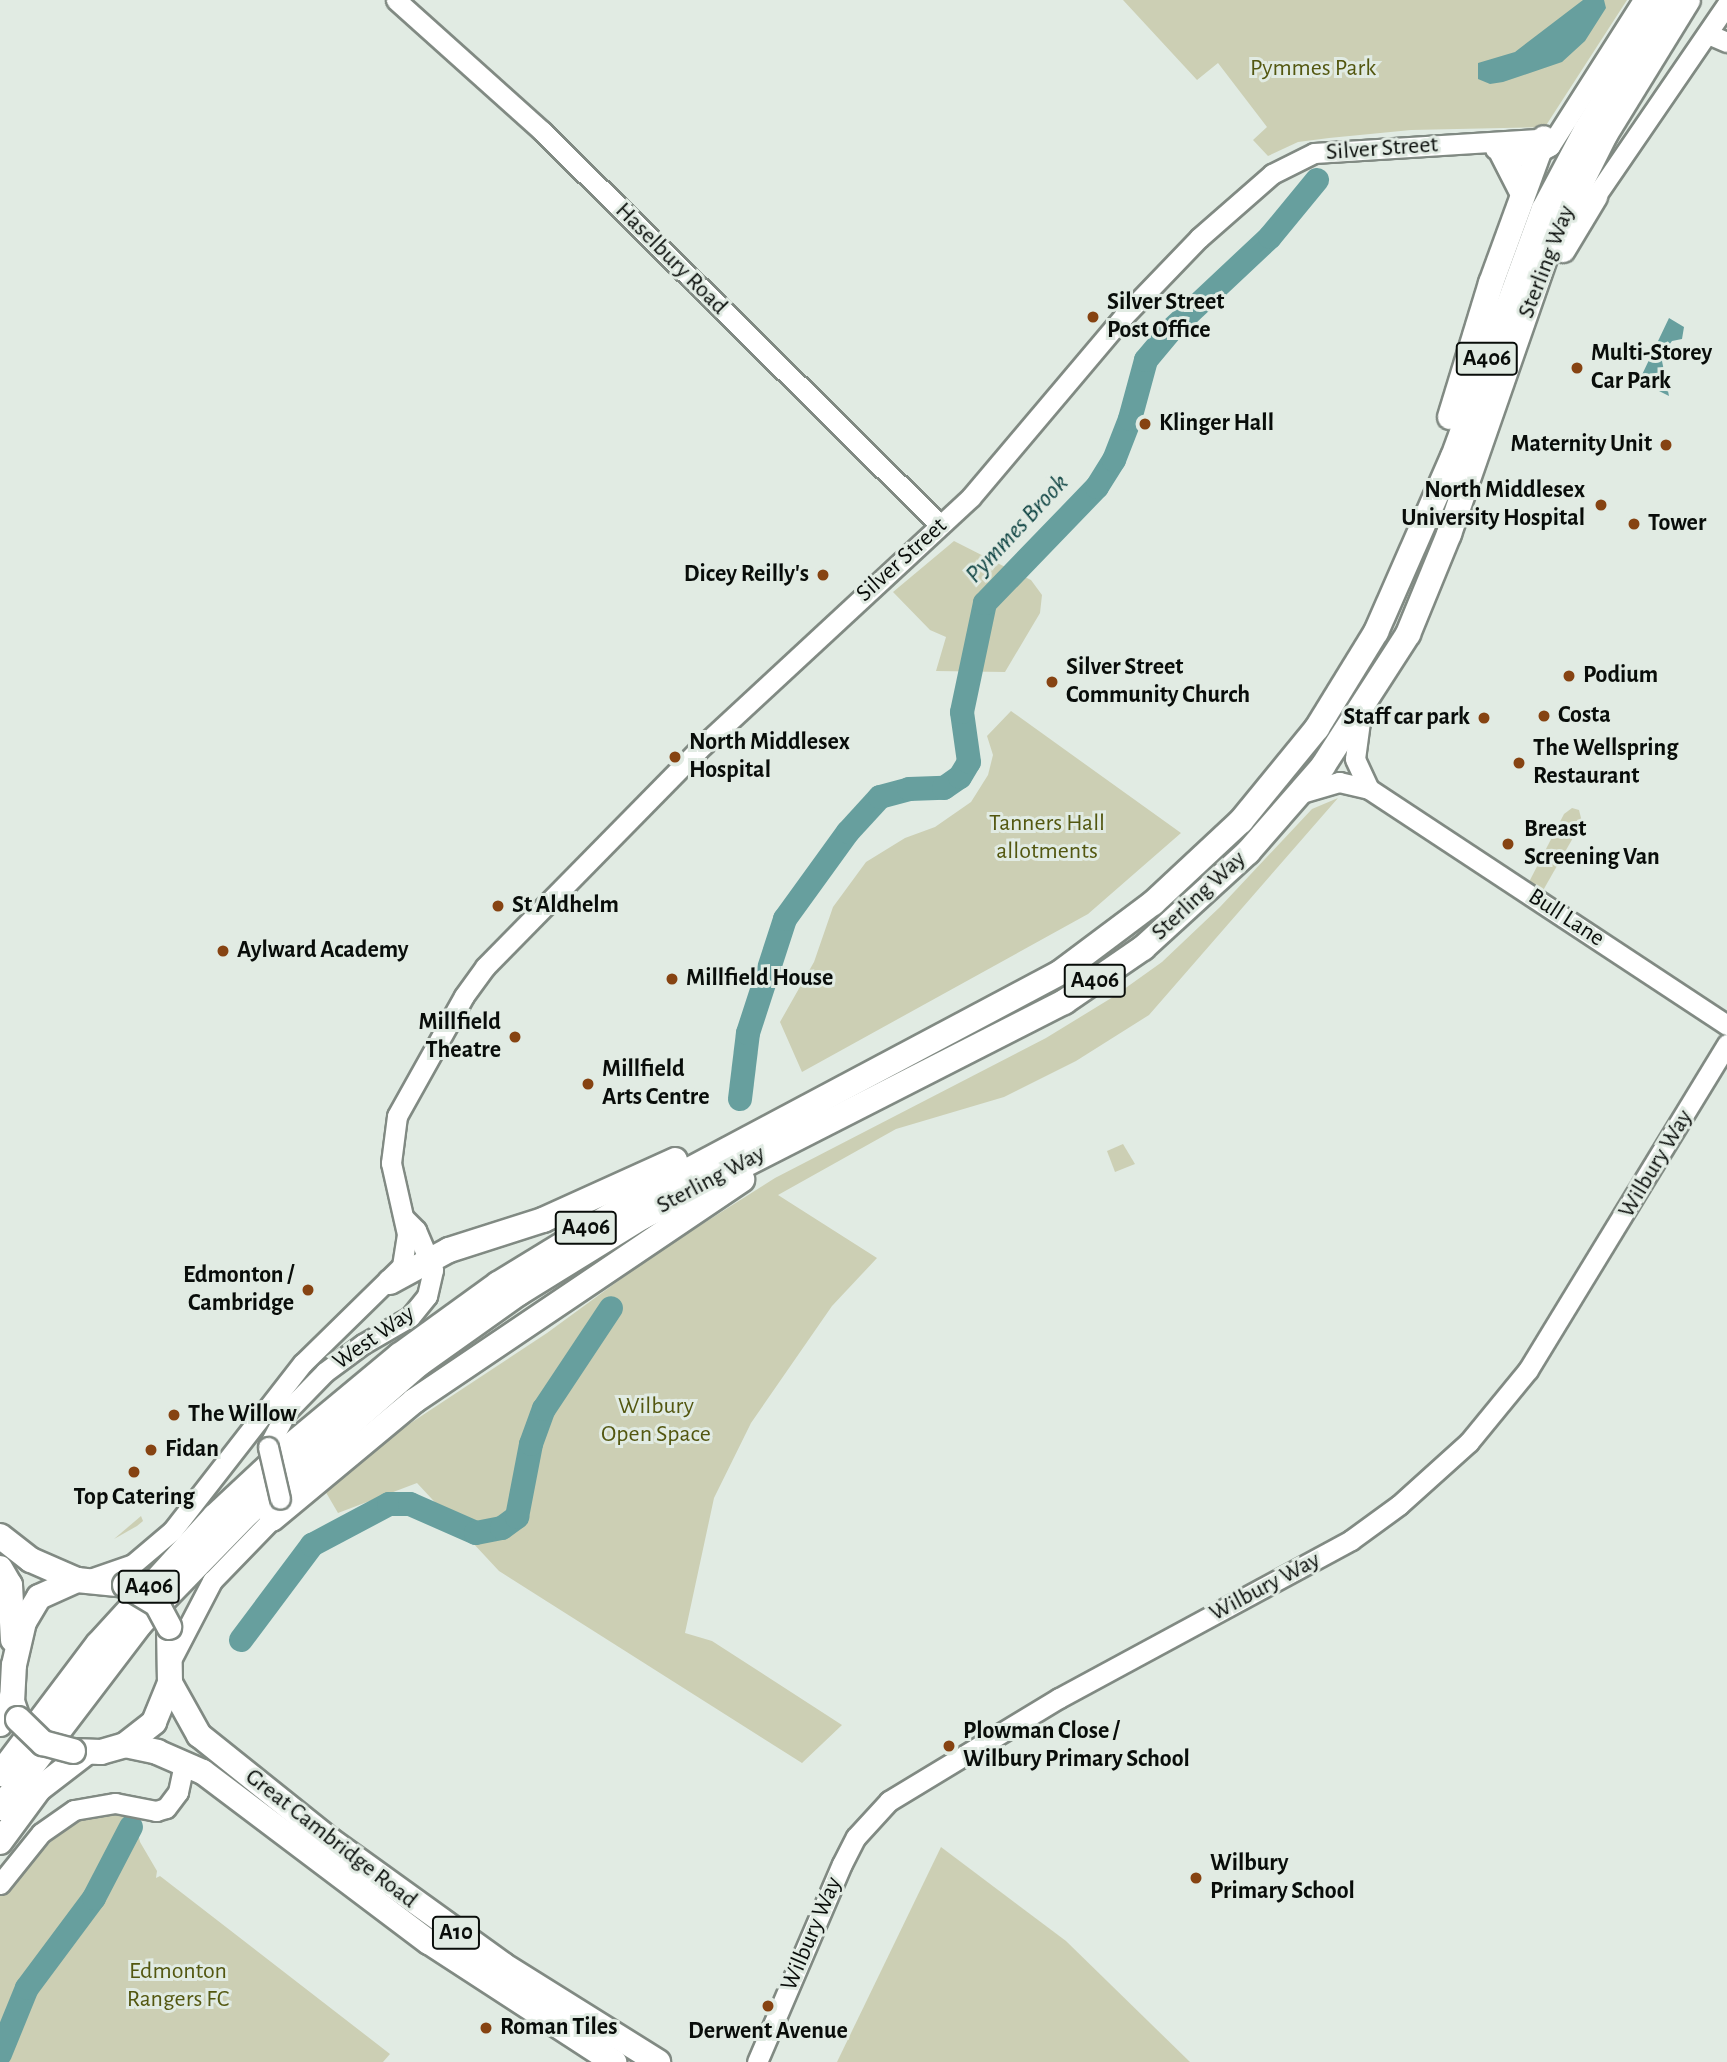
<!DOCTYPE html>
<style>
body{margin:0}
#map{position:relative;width:1727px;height:2062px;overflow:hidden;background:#e1ebe3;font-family:"Alegreya Sans",sans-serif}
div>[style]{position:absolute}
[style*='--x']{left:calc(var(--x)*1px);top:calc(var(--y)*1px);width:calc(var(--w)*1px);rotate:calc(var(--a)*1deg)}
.green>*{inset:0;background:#cccfb4}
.water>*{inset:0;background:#679f9e}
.river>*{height:24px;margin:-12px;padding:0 12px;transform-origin:12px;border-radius:12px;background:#679f9e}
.roads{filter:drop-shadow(2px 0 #818a83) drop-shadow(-2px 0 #818a83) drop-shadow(0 2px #818a83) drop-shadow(0 -2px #818a83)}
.secondary>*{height:19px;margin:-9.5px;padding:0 9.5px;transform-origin:9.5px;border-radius:9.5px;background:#fff}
.primary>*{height:21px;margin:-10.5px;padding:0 10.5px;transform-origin:10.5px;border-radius:10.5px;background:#fff}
.highway>*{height:24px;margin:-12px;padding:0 12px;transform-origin:12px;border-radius:12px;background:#fff}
.bridges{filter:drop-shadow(2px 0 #818a83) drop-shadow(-2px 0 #818a83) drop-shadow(0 2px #818a83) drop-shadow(0 -2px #818a83)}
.secondary-bridge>*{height:19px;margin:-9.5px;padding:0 9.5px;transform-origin:9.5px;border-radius:9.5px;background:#fff}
.highway-bridge>*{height:24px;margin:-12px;padding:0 12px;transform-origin:12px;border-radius:12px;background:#fff}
.dots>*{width:19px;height:19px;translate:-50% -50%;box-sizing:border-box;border:4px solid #e1ebe3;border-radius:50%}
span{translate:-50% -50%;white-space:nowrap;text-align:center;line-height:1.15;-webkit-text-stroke:6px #e1ebe3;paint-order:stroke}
.shield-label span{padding:2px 5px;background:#e1ebe3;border:2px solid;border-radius:5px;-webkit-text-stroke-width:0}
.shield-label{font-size:23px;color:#090d0a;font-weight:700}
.park-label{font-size:24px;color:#535710}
.street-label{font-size:24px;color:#090d0a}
.poi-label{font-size:24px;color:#090d0a;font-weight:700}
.left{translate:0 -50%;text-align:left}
.right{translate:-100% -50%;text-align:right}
.water-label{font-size:26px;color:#104544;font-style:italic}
</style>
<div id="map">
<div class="green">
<i style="clip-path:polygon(1123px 0,1627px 0,1545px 127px,1411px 130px,1329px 138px,1298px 142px,1268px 156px,1253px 140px,1267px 127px,1218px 63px,1197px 80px)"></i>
<i style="clip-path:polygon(954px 541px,1031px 580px,1042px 595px,1040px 613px,1005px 672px,936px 671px,946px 637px,930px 630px,893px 592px)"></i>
<i style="clip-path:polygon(1011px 711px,1181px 833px,1088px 914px,802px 1072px,780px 1022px,814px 962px,833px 907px,866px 862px,905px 838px,935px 827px,971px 802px,988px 775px,993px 755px,987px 736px)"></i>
<i style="clip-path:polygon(1338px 798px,1149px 1015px,1076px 1061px,1004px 1097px,896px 1129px,778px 1195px,877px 1258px,832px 1306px,751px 1423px,714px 1498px,685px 1633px,712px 1641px,842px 1725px,802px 1763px,499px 1571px,417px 1483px,338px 1513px,324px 1489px,385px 1440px,547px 1333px,655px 1254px,775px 1178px,1046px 1038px,1113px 997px,1162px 962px,1220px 907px,1312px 809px)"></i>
<i style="clip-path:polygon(1572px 808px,1579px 810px,1582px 822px,1541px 894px,1529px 882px,1564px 814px)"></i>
<i style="clip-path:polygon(1123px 1144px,1135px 1164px,1115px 1172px,1107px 1151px)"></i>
<i style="clip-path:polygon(141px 1516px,143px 1521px,137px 1526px,114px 1539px)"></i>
<i style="clip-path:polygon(97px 1811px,134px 1815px,140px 1842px,157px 1871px,156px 1878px,160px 1876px,390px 2054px,383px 2062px,0 2062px,0 1895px,64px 1828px)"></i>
<i style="clip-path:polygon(941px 1847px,1066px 1941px,1190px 2062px,837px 2062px)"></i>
</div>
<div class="water">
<i style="clip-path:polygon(1583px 0,1604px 0,1606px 8px,1585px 41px,1562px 62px,1503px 82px,1490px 84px,1478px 79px,1478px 63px,1515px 52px)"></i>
<i style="clip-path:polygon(1669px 318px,1684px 327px,1682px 339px,1672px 341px,1661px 356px,1669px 396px,1639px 381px)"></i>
</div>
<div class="river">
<i style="--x:740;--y:1099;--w:66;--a:-83.1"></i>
<i style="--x:748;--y:1033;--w:120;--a:-72"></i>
<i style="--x:785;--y:919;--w:107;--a:-54.1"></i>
<i style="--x:848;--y:832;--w:47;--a:-47.6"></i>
<i style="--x:880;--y:797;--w:30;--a:-15"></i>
<i style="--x:909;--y:789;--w:35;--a:-2"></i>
<i style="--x:944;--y:788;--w:19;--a:-35"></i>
<i style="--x:960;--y:777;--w:17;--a:-59"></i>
<i style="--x:969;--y:762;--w:50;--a:-98"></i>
<i style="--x:962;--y:712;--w:111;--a:-78.1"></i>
<i style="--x:985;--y:603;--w:161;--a:-46"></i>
<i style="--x:1097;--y:487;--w:32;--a:-58"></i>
<i style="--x:1114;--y:460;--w:44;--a:-68.7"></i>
<i style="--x:1130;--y:419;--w:61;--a:-74.8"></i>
<i style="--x:1146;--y:360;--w:38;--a:-50"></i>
<i style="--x:1170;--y:331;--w:137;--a:-43.2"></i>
<i style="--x:1270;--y:237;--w:74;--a:-50.5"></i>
<i style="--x:241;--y:1640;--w:119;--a:-53.2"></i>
<i style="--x:312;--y:1545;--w:87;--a:-28"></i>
<i style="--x:389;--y:1504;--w:21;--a:0"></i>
<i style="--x:410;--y:1504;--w:72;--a:23.7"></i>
<i style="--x:476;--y:1533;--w:26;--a:-11"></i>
<i style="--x:502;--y:1528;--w:19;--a:-36"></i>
<i style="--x:517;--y:1517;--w:74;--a:-79.1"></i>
<i style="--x:531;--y:1444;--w:37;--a:-70"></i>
<i style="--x:544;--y:1409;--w:121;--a:-56.4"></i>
<i style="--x:0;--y:2054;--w:71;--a:-67.8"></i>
<i style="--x:27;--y:1988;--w:112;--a:-53.3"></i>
<i style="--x:94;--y:1898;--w:80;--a:-62.5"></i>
</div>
<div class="roads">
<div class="secondary">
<i style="--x:396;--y:0;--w:196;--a:41.9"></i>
<i style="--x:542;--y:131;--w:560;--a:44.71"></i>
<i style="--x:1708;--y:34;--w:21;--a:23"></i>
<i style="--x:1495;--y:149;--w:36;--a:13"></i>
<i style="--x:1530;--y:157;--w:23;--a:-29"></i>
<i style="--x:1550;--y:146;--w:173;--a:-57.5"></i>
<i style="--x:1595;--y:197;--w:234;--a:-55.6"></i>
<i style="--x:1361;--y:714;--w:45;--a:97.6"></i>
<i style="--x:1355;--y:759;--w:33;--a:65"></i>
<i style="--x:1301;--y:793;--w:40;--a:-16"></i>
<i style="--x:1339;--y:782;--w:31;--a:13"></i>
<i style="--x:1369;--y:789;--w:429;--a:33.4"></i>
<i style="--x:268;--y:1447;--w:41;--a:-62.2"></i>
<i style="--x:287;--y:1411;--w:54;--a:-45.7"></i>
<i style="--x:325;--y:1372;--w:47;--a:-36.4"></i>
<i style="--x:363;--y:1344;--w:54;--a:-29.9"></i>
<i style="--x:410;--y:1317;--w:27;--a:-51"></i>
<i style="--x:427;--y:1296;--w:27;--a:-77"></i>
<i style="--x:433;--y:1270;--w:43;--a:-113"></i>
<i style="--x:416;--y:1230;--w:16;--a:-135"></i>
<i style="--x:93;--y:1578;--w:42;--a:-19.3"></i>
<i style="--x:133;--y:1564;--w:51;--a:-40.2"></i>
<i style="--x:172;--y:1531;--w:213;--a:-52.1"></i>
<i style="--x:303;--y:1363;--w:139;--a:-44.4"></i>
<i style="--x:402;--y:1266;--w:32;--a:-81"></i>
<i style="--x:407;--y:1234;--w:73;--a:-102.7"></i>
<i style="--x:391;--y:1163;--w:47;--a:-82.7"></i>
<i style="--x:397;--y:1116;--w:137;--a:-60.8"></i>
<i style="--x:464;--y:996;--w:36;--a:-54"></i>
<i style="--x:485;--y:967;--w:304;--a:-45.5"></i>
<i style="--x:698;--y:750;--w:372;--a:-42.8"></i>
<i style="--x:971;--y:497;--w:236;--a:-49.8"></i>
<i style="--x:1123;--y:317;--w:110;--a:-46.1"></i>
<i style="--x:1199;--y:238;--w:97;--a:-41.2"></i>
<i style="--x:1272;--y:174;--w:47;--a:-26.6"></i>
<i style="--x:1314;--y:153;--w:240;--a:-3.6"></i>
<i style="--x:173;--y:1656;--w:85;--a:-62.5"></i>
<i style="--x:212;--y:1581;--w:86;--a:-45.9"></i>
<i style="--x:272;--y:1519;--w:13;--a:-63"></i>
<i style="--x:0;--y:1884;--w:65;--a:-51.2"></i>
<i style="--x:41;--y:1833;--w:40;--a:-34.9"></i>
<i style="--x:74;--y:1810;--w:42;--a:-9.7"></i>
<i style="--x:115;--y:1803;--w:42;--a:11"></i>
<i style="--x:156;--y:1811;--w:10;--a:-17"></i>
<i style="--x:166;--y:1808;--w:20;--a:-53"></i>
<i style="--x:178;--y:1792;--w:30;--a:-78"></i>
<i style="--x:757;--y:2062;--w:215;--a:-66.8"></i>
<i style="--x:842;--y:1864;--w:30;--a:-63"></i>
<i style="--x:856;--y:1837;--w:49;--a:-47.5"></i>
<i style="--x:889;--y:1801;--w:199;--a:-31.2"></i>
<i style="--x:1059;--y:1698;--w:332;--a:-28.4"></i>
<i style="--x:1351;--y:1540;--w:59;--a:-36.1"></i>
<i style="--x:1399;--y:1505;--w:94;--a:-42"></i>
<i style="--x:1469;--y:1442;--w:93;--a:-50.7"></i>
<i style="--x:1528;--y:1370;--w:382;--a:-58.6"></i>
</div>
<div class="primary">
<i style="--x:0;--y:1725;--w:36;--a:-71"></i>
</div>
<div class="highway">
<i style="--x:1501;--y:151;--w:48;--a:62.9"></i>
<i style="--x:1563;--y:250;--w:62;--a:-58.9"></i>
<i style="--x:1450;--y:417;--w:140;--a:-73"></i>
<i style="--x:1491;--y:283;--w:154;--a:-69.9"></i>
<i style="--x:390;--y:1282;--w:67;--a:-28.5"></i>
<i style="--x:449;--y:1250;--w:99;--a:-17.7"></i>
<i style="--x:543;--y:1220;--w:145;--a:-24.4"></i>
<i style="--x:272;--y:1519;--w:185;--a:-39.7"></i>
<i style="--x:414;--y:1401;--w:396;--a:-34"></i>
<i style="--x:0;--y:1536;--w:39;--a:38"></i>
<i style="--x:31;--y:1560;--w:50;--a:23.5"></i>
<i style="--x:0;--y:1568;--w:20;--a:60"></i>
<i style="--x:10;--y:1585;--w:55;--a:86.9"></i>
<i style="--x:170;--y:1683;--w:60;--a:60.9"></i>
<i style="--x:199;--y:1735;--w:168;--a:38.7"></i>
<i style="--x:330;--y:1840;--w:213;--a:35.8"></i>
<i style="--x:503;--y:1965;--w:183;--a:32"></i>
<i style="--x:18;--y:1719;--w:18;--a:-109"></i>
<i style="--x:12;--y:1702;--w:37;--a:-87"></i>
<i style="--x:14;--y:1665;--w:44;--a:-76.9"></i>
<i style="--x:24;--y:1622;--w:29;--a:-59"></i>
<i style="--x:39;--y:1597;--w:42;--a:-24.1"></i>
<i style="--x:77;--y:1580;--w:48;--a:5.9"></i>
<i style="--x:125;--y:1745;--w:33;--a:12"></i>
<i style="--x:157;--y:1752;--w:50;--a:23.5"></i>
<i style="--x:203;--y:1772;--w:283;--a:37"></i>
<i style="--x:429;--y:1942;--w:221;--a:33"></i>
<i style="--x:73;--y:1751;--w:28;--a:2"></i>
<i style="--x:101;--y:1752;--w:25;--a:-16"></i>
<i style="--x:125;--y:1745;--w:37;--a:-38"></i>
<i style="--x:154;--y:1722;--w:42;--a:-67.7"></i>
<i style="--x:170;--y:1683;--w:56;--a:-91"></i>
<i style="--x:0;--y:1774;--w:163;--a:-53"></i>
<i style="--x:98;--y:1644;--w:173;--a:-47.6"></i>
<i style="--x:215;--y:1516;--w:101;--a:-43"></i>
<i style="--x:289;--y:1447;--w:144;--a:-39.7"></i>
<i style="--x:400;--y:1355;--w:121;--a:-35.9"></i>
<i style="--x:498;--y:1284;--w:186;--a:-31.4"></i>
<i style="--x:657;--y:1187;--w:458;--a:-28"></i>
<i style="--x:1061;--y:972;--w:115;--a:-36.9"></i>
<i style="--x:1153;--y:903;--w:120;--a:-43"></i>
<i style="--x:1241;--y:821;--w:120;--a:-50.7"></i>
<i style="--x:1317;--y:728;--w:113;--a:-58.4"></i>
<i style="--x:1376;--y:632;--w:191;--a:-66.3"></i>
<i style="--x:1453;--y:457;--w:264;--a:-69.9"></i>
<i style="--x:1544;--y:209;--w:89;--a:-62"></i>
<i style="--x:1586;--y:130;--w:153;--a:-58.4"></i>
<i style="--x:0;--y:1808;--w:231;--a:-52.7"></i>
<i style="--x:140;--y:1624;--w:155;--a:-45.8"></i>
<i style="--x:248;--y:1513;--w:227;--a:-41.1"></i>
<i style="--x:419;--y:1364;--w:123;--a:-35.4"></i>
<i style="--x:519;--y:1293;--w:145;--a:-31.7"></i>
<i style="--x:642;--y:1217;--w:474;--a:-27"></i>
<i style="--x:1064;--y:1002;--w:96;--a:-34.4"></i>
<i style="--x:1143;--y:948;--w:142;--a:-42.4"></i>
<i style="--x:1248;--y:852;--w:114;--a:-48.9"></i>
<i style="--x:1323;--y:766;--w:157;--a:-57.2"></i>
<i style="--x:1408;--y:634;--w:108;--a:-67.7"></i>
<i style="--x:1449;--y:534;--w:304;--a:-70.8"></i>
<i style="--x:1549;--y:247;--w:125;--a:-63.4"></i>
<i style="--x:1605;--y:135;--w:158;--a:-58.4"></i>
<i style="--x:0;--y:1842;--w:66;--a:-53.7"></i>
<i style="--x:39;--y:1789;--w:59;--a:-37.5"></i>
</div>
</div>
<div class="bridges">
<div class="secondary-bridge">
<i style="--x:268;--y:1447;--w:53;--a:77"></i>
</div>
<div class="highway-bridge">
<i style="--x:125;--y:1585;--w:37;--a:31"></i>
<i style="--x:157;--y:1604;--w:26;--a:62"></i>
<i style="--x:18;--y:1719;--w:35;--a:44"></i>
<i style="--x:43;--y:1743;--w:31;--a:15"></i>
</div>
</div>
<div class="dots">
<i style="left:1093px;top:317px;background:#864312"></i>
<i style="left:1577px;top:368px;background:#864312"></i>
<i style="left:1145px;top:424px;background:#864312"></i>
<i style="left:1666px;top:445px;background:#864312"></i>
<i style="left:1601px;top:505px;background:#864312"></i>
<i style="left:1634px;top:524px;background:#864312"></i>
<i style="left:823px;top:575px;background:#864312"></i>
<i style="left:1569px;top:676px;background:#864312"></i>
<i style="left:1052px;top:682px;background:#864312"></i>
<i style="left:1544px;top:716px;background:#864312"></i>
<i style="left:1484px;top:718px;background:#864312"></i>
<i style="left:675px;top:757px;background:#864312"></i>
<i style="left:1519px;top:763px;background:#864312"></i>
<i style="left:1508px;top:844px;background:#864312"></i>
<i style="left:498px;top:906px;background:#864312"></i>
<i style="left:223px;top:951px;background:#864312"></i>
<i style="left:672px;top:979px;background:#864312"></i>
<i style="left:515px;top:1037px;background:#864312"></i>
<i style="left:588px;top:1084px;background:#864312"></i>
<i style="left:308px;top:1290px;background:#864312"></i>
<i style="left:174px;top:1415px;background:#864312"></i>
<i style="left:151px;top:1450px;background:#864312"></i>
<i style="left:134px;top:1472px;background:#864312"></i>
<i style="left:949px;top:1746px;background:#864312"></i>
<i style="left:1196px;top:1878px;background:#864312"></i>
<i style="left:768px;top:2006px;background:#864312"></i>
<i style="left:486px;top:2028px;background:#864312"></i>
</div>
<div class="shield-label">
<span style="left:1487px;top:359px">A406</span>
<span style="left:1095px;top:981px">A406</span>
<span style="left:586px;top:1228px">A406</span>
<span style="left:149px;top:1587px">A406</span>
<span style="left:456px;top:1933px">A10</span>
</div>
<div class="park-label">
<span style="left:1313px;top:69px">Pymmes Park</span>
<span style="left:1047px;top:838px">Tanners Hall<br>allotments</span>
<span style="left:656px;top:1421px">Wilbury<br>Open Space</span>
<span style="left:178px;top:1986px">Edmonton<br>Rangers FC</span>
</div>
<div class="street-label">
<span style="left:1382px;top:149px;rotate:-4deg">Silver Street</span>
<span style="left:671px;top:259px;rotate:45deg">Haselbury Road</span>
<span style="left:1547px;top:262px;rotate:-69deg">Sterling Way</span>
<span style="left:902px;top:560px;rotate:-42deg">Silver Street</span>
<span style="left:1199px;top:896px;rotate:-43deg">Sterling Way</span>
<span style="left:1566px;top:918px;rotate:33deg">Bull Lane</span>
<span style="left:1656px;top:1164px;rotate:-59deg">Wilbury Way</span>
<span style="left:711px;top:1180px;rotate:-28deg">Sterling Way</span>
<span style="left:374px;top:1338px;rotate:-35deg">West Way</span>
<span style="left:1265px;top:1587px;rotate:-28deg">Wilbury Way</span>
<span style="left:331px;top:1839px;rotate:38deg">Great Cambridge Road</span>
<span style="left:812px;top:1934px;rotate:-67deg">Wilbury Way</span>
</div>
<div class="poi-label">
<span class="left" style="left:1107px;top:317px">Silver Street<br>Post Office</span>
<span class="left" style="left:1591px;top:368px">Multi-Storey<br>Car Park</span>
<span class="left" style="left:1159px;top:424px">Klinger Hall</span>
<span class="right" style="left:1652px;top:445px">Maternity Unit</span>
<span class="right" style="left:1585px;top:505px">North Middlesex<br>University Hospital</span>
<span class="left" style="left:1648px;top:524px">Tower</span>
<span class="right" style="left:809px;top:575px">Dicey Reilly's</span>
<span class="left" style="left:1066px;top:682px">Silver Street<br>Community Church</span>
<span class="left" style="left:1583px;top:676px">Podium</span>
<span class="left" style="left:1558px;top:716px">Costa</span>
<span class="right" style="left:1470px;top:718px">Staff car park</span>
<span class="left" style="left:689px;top:757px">North Middlesex<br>Hospital</span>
<span class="left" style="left:1533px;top:763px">The Wellspring<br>Restaurant</span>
<span class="left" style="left:1524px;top:844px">Breast<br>Screening Van</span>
<span class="left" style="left:512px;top:906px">St Aldhelm</span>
<span class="left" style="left:237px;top:951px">Aylward Academy</span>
<span class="left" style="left:686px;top:979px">Millfield House</span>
<span class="right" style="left:501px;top:1037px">Millfield<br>Theatre</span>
<span class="left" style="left:602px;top:1084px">Millfield<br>Arts Centre</span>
<span class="right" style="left:294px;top:1290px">Edmonton /<br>Cambridge</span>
<span class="left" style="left:188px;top:1415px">The Willow</span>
<span class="left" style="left:165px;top:1450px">Fidan</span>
<span style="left:134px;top:1498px">Top Catering</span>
<span class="left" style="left:963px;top:1746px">Plowman Close /<br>Wilbury Primary School</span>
<span class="left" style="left:1210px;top:1878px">Wilbury<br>Primary School</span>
<span class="left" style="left:500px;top:2028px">Roman Tiles</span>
<span style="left:768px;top:2032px">Derwent Avenue</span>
</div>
<div class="water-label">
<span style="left:1017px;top:529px;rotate:-47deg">Pymmes Brook</span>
</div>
</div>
